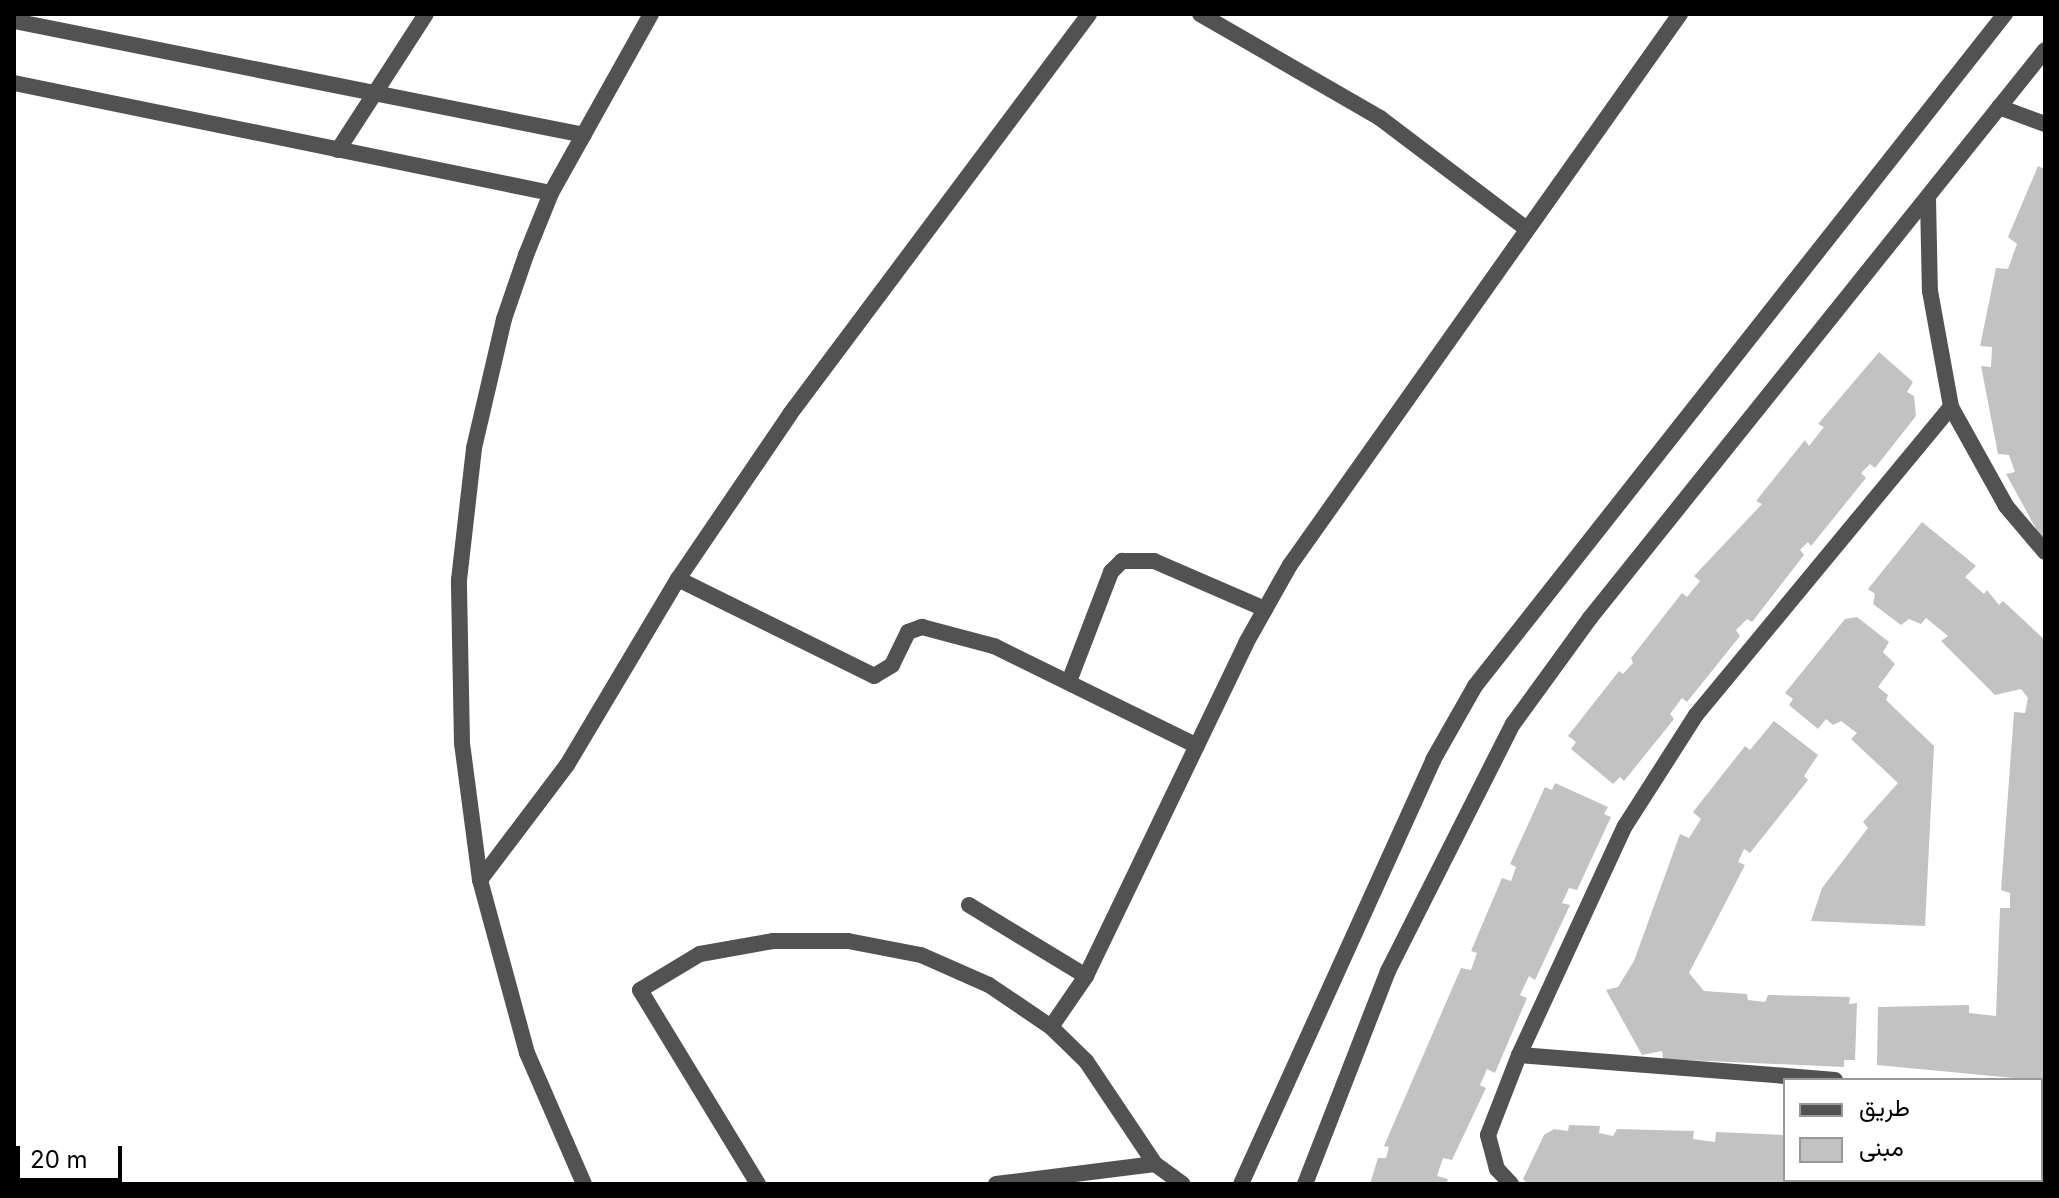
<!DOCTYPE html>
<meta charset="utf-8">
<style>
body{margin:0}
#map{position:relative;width:2059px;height:1198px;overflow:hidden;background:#fff;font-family:Inter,Vazirmatn,sans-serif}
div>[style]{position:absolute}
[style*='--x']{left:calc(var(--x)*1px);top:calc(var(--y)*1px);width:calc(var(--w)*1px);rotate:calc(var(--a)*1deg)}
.building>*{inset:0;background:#c2c2c2}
.service>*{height:16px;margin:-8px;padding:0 8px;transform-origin:8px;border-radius:8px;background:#525252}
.minor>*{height:16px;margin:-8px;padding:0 8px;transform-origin:8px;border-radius:8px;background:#525252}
.tertiary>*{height:16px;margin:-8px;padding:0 8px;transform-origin:8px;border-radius:8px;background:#525252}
span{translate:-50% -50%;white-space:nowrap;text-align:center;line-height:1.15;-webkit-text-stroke:7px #fff;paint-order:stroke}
.frame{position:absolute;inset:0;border:16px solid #000;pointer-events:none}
.legend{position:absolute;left:1783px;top:1078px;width:260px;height:104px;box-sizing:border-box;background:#fff;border:2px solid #999;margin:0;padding:10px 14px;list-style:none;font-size:24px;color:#000}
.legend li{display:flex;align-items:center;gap:16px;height:40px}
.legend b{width:40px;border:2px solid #999}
.scale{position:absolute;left:16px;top:1146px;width:106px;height:36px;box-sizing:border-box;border:4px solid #000;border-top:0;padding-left:10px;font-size:24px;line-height:28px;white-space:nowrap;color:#000;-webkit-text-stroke:6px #fff;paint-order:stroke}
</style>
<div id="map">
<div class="building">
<i style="clip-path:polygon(2038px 166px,2045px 169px,2045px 545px,2006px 474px,2015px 472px,2009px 455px,1998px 454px,1981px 366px,1991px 367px,1992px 347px,1980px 346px,1996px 268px,2008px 269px,2017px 244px,2008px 237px)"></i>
<i style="clip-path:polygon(1879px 352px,1913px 382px,1907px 392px,1914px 396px,1916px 416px,1875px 468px,1870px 464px,1861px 473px,1866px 478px,1811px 546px,1808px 542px,1800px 550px,1804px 555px,1752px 622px,1747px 619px,1736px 630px,1740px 636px,1687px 702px,1682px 698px,1670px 714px,1674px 719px,1624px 781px,1620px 777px,1613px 784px,1571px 749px,1576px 742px,1568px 736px,1619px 671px,1623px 674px,1633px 663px,1631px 658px,1682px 593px,1687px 597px,1700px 581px,1694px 576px,1762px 504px,1756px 501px,1805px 440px,1809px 446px,1824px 427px,1818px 424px)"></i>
<i style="clip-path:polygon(1922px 522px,1976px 566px,1965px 577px,1984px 594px,1987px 590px,1999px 605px,2003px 601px,2045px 640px,2045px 1081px,1877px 1065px,1878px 1007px,1969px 1005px,1969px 1013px,1996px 1016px,2000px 908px,2010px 908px,2010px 893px,2001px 890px,2014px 712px,2025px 713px,2028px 698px,2021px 689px,1995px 695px,1941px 641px,1948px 636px,1926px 618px,1921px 624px,1909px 619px,1901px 625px,1873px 604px,1875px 594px,1868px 589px)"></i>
<i style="clip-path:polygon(1857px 617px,1889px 642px,1883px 652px,1895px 664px,1878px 687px,1888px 695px,1886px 700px,1934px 746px,1925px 926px,1811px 921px,1822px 888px,1868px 828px,1863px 822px,1898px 783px,1851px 739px,1857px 733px,1841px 721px,1833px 725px,1826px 719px,1818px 729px,1789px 705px,1793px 699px,1785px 693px,1845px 619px)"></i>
<i style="clip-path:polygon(1774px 721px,1818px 755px,1804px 776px,1808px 780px,1750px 853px,1744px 849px,1738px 862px,1745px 865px,1689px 973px,1704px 991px,1747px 994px,1748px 1000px,1765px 1002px,1768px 995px,1850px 997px,1849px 1004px,1857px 1003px,1855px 1060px,1844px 1060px,1844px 1067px,1663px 1059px,1662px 1051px,1642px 1055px,1606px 990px,1618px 987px,1634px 961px,1680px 834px,1689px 838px,1701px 819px,1693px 812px,1745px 746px,1750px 750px)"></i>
<i style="clip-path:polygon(1555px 783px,1608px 807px,1604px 814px,1611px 817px,1577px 890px,1569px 888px,1562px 903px,1570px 905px,1535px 980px,1529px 976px,1520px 995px,1527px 998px,1495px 1073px,1487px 1069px,1480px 1085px,1486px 1088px,1452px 1160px,1443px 1158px,1437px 1176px,1448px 1179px,1446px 1184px,1370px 1184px,1378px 1158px,1386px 1158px,1389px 1147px,1384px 1146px,1461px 968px,1471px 970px,1477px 953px,1471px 951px,1502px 878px,1511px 881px,1516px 867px,1510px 864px,1545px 787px,1552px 790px)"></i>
<i style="clip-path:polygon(1569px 1125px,1600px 1126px,1599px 1133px,1613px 1136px,1617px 1129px,1694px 1131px,1693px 1139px,1715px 1142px,1716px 1132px,1785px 1135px,1785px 1180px,1897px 1180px,1896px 1184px,1528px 1184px,1523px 1179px,1544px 1135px,1554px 1129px,1568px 1131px)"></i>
<i style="clip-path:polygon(1919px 1180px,2039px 1180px,1919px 1184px)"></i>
</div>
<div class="service">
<i style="--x:640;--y:990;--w:227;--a:58.7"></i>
<i style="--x:996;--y:1184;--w:160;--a:-7.2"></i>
</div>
<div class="minor">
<i style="--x:1200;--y:14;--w:208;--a:30"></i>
<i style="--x:1380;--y:118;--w:184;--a:37.1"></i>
<i style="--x:14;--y:21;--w:581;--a:11.31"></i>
<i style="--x:14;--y:83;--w:548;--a:11.58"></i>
<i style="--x:1999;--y:107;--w:49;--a:20.3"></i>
<i style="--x:338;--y:150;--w:162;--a:-57.1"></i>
<i style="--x:1928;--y:199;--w:92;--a:88.8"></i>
<i style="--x:1930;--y:291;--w:118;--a:79.7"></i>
<i style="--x:1951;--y:407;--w:113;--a:60.9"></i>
<i style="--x:2006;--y:506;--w:60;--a:49.7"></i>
<i style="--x:678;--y:579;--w:219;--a:26.3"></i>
<i style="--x:874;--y:676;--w:21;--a:-31"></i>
<i style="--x:892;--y:665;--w:37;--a:-64"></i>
<i style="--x:908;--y:632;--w:15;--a:-20"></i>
<i style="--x:922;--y:627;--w:74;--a:14.8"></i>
<i style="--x:994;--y:646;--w:226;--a:26.2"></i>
<i style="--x:1070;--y:679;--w:115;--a:-69"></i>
<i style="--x:1111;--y:572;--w:16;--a:-45"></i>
<i style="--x:1122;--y:561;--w:32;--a:0"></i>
<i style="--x:1154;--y:561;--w:121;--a:23.4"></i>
<i style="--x:480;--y:880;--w:144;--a:-52.9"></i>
<i style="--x:567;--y:765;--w:217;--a:-59.2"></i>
<i style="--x:678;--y:579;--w:199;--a:-55.8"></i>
<i style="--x:790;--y:414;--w:499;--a:-53.2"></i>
<i style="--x:969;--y:905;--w:137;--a:31.3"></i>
<i style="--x:640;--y:990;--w:70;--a:-31"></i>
<i style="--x:700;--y:954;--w:74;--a:-10.1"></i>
<i style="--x:773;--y:941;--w:75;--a:0"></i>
<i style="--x:848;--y:941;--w:74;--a:10.9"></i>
<i style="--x:921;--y:955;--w:74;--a:23.8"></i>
<i style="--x:989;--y:985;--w:75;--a:34.1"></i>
<i style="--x:1051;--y:1027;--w:49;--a:44.2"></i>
<i style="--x:1086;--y:1061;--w:124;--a:56.2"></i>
<i style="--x:1155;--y:1164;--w:34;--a:36"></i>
<i style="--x:1051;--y:1027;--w:62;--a:-55.5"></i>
<i style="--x:1086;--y:976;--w:369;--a:-64.3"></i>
<i style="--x:1246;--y:643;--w:90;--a:-60.6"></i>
<i style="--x:1290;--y:565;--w:675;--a:-54.71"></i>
<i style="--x:1519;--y:1055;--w:317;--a:4.5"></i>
<i style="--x:2041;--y:1091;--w:4;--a:0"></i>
<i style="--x:1511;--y:1184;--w:21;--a:-133"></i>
<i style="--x:1497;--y:1169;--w:35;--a:-105"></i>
<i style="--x:1488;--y:1135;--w:86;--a:-68.8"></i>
<i style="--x:1519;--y:1055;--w:252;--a:-65.2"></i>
<i style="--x:1625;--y:826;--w:132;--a:-57.4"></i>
<i style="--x:1696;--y:715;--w:400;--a:-50.4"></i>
</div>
<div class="tertiary">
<i style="--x:584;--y:1184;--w:143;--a:-113.5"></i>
<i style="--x:527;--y:1053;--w:179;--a:-105.2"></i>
<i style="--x:480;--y:880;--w:138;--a:-97.5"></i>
<i style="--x:462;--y:743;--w:163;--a:-91.1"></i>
<i style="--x:459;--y:580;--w:133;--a:-83.5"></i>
<i style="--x:474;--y:448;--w:132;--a:-76.9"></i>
<i style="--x:504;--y:319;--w:68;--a:-71"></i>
<i style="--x:526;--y:255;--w:67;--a:-68"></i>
<i style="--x:551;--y:193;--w:205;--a:-60.8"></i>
<i style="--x:1241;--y:1184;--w:465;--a:-65.6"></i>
<i style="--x:1433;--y:760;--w:85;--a:-60.4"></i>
<i style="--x:1475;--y:686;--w:856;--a:-51.74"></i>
<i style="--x:1305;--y:1184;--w:229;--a:-68.7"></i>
<i style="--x:1388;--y:971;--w:277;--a:-63.2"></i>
<i style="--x:1513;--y:724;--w:131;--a:-54"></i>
<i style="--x:1590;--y:618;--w:728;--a:-51.3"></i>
</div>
<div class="frame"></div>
<ul class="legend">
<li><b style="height:10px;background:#525252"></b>طريق</li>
<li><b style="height:22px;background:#c2c2c2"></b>مبنى</li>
</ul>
<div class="scale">20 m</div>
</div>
